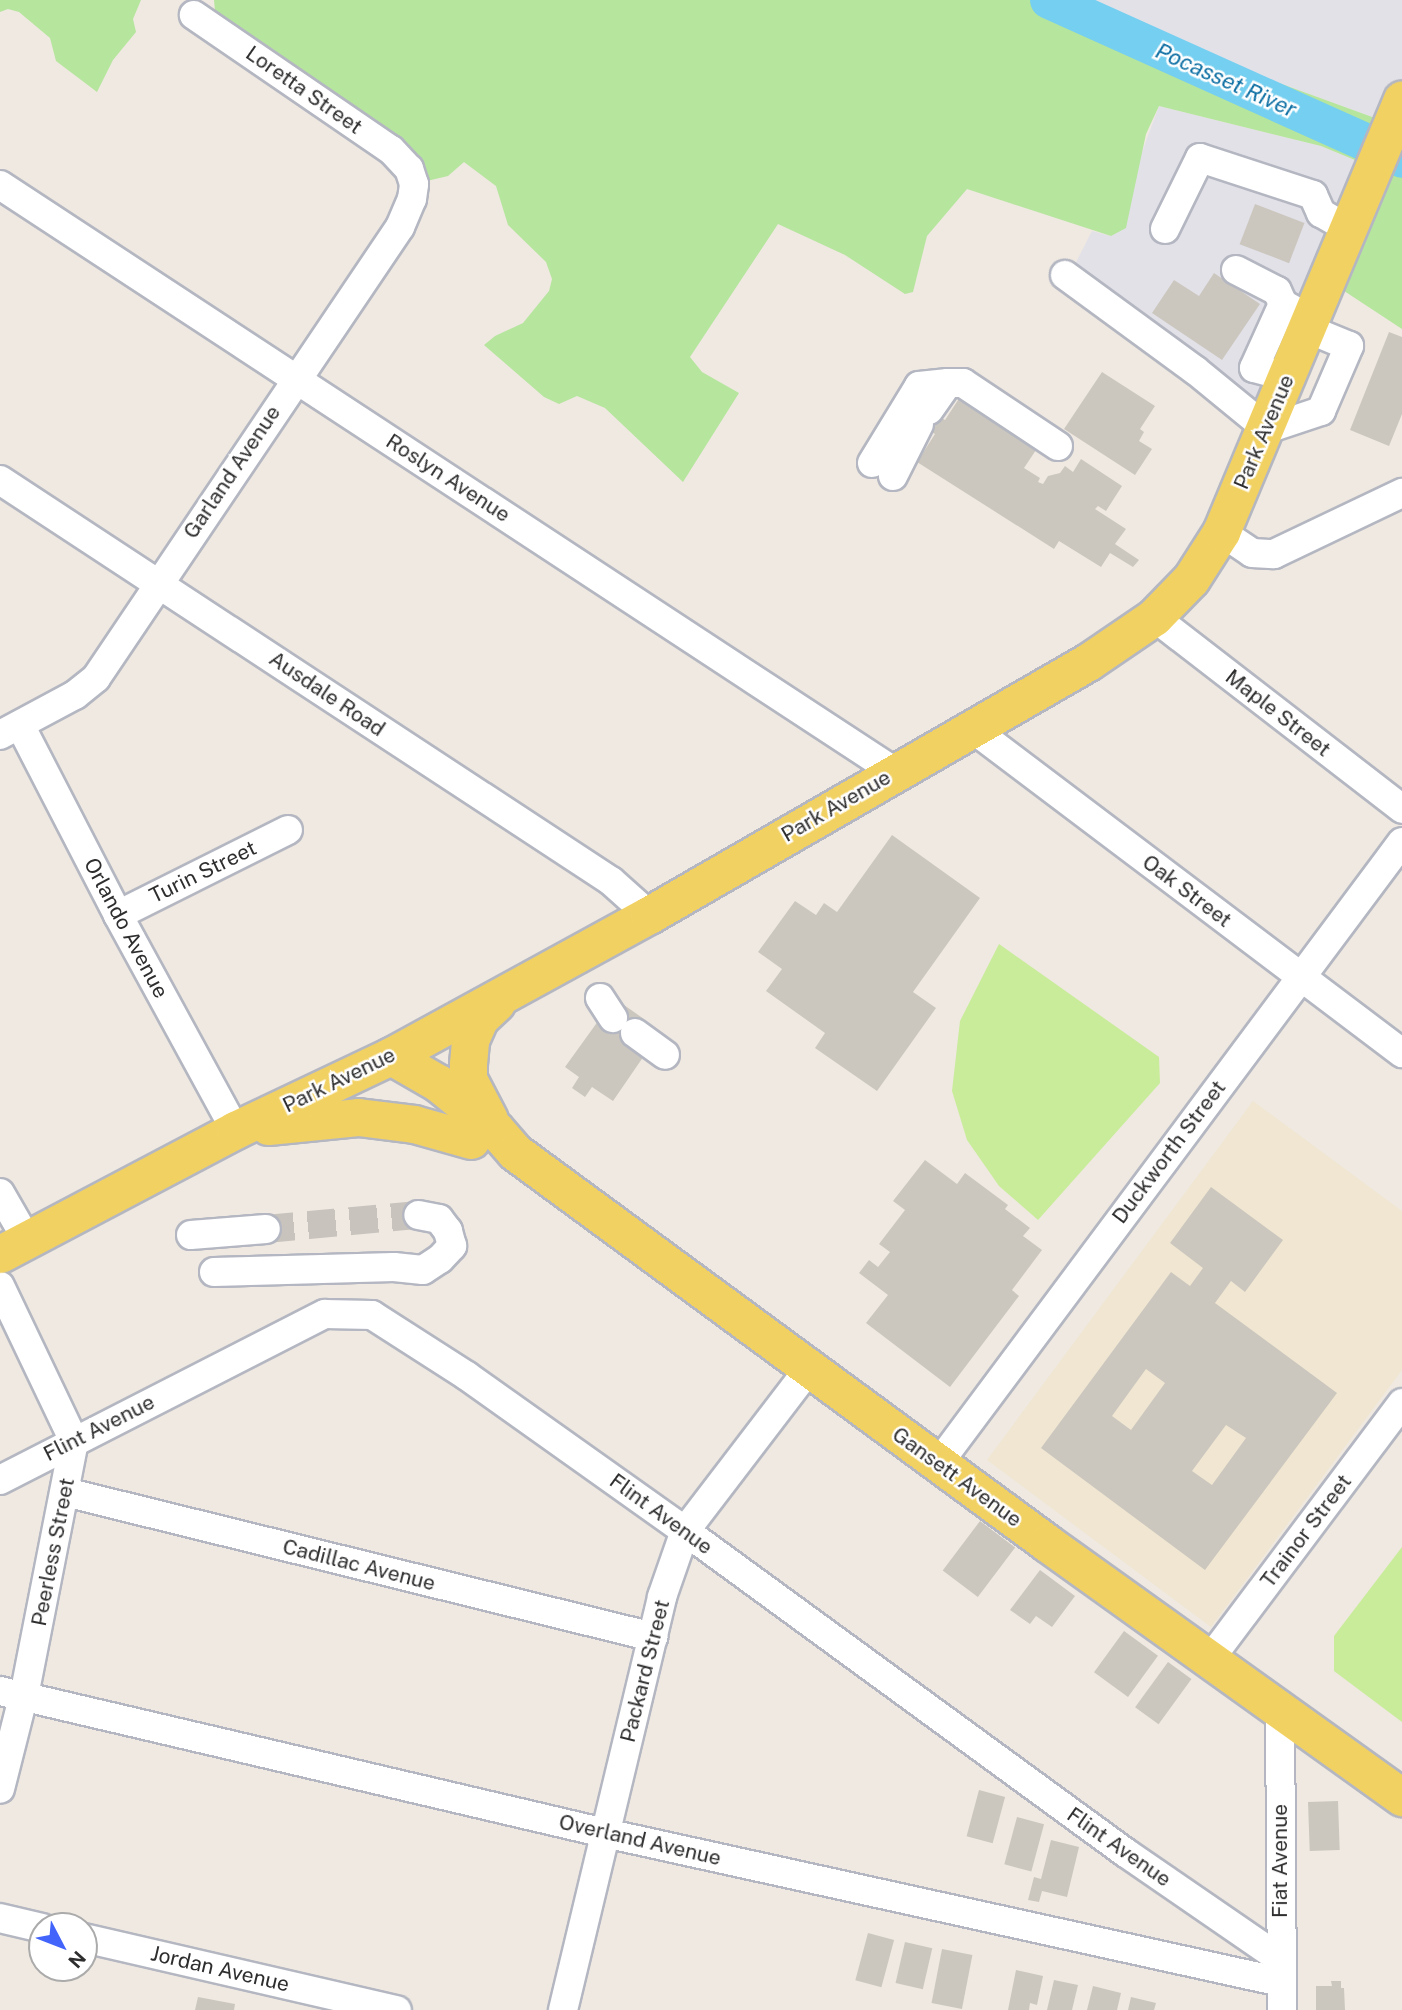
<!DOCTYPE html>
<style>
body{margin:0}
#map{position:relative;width:1402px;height:2010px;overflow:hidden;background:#efe9e1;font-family:"Public Sans",sans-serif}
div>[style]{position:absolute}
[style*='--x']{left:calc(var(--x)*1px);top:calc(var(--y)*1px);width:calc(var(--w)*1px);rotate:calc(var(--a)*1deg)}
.industrial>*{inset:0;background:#e3e1e8}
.education>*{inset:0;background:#f0e6d1}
.green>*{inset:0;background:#b6e59e}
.pitch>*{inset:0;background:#c9ec9a}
.river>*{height:38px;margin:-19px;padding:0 19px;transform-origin:19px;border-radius:19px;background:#75cff0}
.building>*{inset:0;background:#cbc7bf;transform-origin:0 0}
.minor-tunnel>*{height:28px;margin-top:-14px;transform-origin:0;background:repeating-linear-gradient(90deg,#c8c4bd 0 28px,transparent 0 42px)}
.roads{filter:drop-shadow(2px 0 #b4b7c1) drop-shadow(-2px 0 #b4b7c1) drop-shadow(0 2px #b4b7c1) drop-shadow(0 -2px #b4b7c1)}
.minor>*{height:28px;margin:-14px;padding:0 14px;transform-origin:14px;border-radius:14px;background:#fff}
.major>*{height:37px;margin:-18.5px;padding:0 18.5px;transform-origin:18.5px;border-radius:18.5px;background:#f2d163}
span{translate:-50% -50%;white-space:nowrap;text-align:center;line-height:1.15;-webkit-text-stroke:5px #fff;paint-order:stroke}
.street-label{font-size:21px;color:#2e2e2e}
.water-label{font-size:23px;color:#0d6fa3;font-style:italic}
.north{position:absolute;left:28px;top:1912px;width:70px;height:70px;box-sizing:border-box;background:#fff;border:2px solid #ababab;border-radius:50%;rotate:132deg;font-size:19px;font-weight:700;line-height:28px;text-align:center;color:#2e2e2e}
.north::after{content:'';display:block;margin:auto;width:24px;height:32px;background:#4264fb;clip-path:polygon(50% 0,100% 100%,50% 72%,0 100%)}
</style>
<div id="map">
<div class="industrial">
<i style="clip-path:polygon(1068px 0,1402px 0,1402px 83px,1386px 122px,1120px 25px)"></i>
<i style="clip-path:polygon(1159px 106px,1321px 146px,1362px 163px,1269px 426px,1070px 274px,1092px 231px,1111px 236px)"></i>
</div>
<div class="education">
<i style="clip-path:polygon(1253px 1101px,1402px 1211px,1402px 1370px,1211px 1627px,987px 1460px)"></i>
</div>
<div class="green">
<i style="clip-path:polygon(0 0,141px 0,133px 19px,136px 32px,113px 60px,97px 92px,56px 61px,50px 38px,19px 12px,8px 9px,0 12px)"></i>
<i style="clip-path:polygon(214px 0,1068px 0,1120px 25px,1386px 122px,1402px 143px,1402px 329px,1332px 283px,1362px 163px,1321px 146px,1159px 106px,1146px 134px,1126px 228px,1111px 236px,967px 189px,927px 236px,913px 292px,905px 294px,845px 255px,778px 224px,690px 357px,702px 372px,739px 393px,683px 482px,605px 408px,577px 396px,559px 404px,544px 397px,484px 345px,495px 336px,523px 323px,549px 291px,552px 279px,546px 262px,508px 225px,496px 186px,464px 162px,448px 176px,414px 184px,217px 33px)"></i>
</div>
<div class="pitch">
<i style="clip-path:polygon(999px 944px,1159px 1057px,1160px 1083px,1038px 1220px,999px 1186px,967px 1140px,952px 1091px,960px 1021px)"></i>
<i style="clip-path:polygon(1402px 1547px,1402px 1722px,1334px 1671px,1334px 1636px)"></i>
</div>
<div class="river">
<i style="--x:1049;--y:0;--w:387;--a:24.2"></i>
</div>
<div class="building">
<i style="left:1255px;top:204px;width:53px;height:43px;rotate:21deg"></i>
<i style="clip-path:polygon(1214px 273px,1260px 304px,1222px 360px,1152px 313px,1174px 280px,1199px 296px)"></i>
<i style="clip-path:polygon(1389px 332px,1402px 337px,1402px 414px,1389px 446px,1350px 430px)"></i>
<i style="clip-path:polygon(1102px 372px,1155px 406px,1140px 429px,1144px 432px,1139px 441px,1152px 449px,1135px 475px,1064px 429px)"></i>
<i style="clip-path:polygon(962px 394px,1040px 444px,1024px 468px,1040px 478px,1038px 482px,1043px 484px,1048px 476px,1060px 473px,1065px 466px,1073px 472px,1081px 459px,1122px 486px,1106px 511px,1098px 506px,1095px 509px,1126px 529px,1115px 544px,1139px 560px,1133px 567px,1110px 553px,1101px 567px,1059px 541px,1054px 549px,917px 462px,935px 434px,911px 419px,920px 405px,945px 420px)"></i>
<i style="clip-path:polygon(892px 835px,980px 898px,913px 992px,936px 1008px,877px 1091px,815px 1048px,825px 1033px,766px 991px,782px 969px,758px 952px,795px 901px,816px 915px,824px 903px,837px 912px)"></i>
<i style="clip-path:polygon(624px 1005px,644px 1019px,631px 1038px,648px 1050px,613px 1101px,592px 1087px,585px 1097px,572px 1088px,579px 1077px,565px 1067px,601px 1017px,611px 1024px)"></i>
<i style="clip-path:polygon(925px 1160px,957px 1184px,965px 1173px,1008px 1205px,1005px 1209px,1030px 1228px,1023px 1236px,1042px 1250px,1012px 1290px,1019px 1296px,950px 1387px,866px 1323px,888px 1295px,859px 1273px,869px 1260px,878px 1267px,890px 1252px,879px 1244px,905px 1210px,893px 1201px)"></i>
<i style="clip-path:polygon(evenodd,1211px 1187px,1283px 1240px,1245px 1292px,1231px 1281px,1215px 1303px,1337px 1393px,1205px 1570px,1041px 1448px,1171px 1272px,1190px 1286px,1203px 1268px,1170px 1243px,1211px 1187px,1146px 1369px,1165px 1383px,1131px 1430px,1112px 1416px,1146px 1369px,1211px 1187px,1226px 1425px,1246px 1438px,1212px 1485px,1192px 1471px,1226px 1425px)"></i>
<i style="left:980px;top:1521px;width:44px;height:62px;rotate:37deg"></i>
<i style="clip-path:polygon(1040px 1570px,1075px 1596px,1052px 1627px,1036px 1616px,1030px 1624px,1010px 1610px)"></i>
<i style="left:1124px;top:1631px;width:42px;height:51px;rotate:36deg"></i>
<i style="left:1168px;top:1662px;width:29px;height:56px;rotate:36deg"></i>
<i style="left:979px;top:1790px;width:27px;height:48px;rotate:15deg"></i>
<i style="left:1338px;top:1801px;width:49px;height:30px;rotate:88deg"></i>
<i style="left:1017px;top:1817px;width:28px;height:49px;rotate:15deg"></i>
<i style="clip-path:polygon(1051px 1840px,1079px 1847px,1067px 1897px,1042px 1891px,1039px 1902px,1028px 1900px,1034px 1877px,1041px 1879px)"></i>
<i style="left:868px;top:1933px;width:27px;height:49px;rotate:15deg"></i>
<i style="left:905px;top:1942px;width:28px;height:42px;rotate:13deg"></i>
<i style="left:942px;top:1949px;width:31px;height:55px;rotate:11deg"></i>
<i style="clip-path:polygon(1016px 1970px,1043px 1976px,1037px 2005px,1030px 2003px,1029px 2010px,1008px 2010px)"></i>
<i style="clip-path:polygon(1054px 1980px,1078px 1985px,1072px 2010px,1047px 2010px)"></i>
<i style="clip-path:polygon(1331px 1981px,1341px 1981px,1341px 1988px,1344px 1988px,1345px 2010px,1316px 2010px,1316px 1986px,1332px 1986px)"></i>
<i style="clip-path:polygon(1093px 1986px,1121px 1993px,1117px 2010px,1087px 2010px)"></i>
<i style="clip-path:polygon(198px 1997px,235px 2004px,234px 2010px,195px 2010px)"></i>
<i style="clip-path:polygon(1131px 1997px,1156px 2003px,1154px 2010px,1128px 2010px)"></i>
</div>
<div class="minor-tunnel">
<i style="--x:266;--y:1229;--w:153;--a:-5.3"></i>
</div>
<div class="roads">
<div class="minor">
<i style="--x:0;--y:185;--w:1070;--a:33.26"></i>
<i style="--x:1165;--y:229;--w:79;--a:-63.8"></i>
<i style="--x:1200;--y:158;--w:119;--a:18.1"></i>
<i style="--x:1313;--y:195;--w:20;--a:66"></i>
<i style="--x:1321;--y:213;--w:32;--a:30"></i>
<i style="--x:1236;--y:270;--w:46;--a:27.1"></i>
<i style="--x:1277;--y:291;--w:14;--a:65"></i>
<i style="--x:1065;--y:275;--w:161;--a:36.2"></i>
<i style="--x:1195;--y:370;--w:93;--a:39.3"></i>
<i style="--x:1267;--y:429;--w:57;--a:-18.4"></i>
<i style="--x:1321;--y:411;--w:71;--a:-66.7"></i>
<i style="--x:1349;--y:346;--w:44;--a:-157.5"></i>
<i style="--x:1288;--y:377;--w:35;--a:-165"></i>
<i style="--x:1254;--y:368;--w:70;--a:-65.6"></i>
<i style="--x:1283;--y:304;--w:33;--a:29"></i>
<i style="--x:929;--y:410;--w:33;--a:-55"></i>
<i style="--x:948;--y:383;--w:15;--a:0"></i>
<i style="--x:963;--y:383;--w:114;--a:33.6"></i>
<i style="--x:872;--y:463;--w:90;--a:-58.6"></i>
<i style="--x:919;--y:386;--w:29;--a:-6"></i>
<i style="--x:893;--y:476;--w:58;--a:-63.4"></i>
<i style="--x:0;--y:480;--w:731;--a:33.28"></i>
<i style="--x:611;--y:881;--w:51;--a:41.8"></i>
<i style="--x:1221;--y:532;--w:37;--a:34"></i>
<i style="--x:1252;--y:553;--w:22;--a:3"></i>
<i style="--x:1274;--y:554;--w:142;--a:-25.5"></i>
<i style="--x:1154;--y:617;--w:314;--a:37.7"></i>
<i style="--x:20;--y:725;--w:214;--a:62.7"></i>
<i style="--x:118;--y:915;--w:245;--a:61.4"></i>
<i style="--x:973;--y:729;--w:538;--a:37.06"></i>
<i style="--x:0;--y:735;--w:85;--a:-28.1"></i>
<i style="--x:75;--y:695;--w:27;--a:-39"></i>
<i style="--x:96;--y:678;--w:544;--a:-56.02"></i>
<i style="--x:400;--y:227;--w:30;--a:-67"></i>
<i style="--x:412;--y:199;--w:15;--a:-82"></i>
<i style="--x:414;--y:184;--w:16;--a:-108"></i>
<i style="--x:409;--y:169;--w:26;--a:-133"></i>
<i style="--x:391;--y:150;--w:239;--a:-145.6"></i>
<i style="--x:118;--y:915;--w:190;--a:-26.6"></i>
<i style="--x:600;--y:998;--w:24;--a:57"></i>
<i style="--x:635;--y:1033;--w:37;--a:36"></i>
<i style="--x:0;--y:1193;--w:54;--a:60.1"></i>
<i style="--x:191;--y:1235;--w:75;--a:-4.6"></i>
<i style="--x:214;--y:1272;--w:180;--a:-1.6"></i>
<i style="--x:394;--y:1267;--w:29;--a:6"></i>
<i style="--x:423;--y:1270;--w:20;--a:-33"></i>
<i style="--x:440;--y:1259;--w:18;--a:-47"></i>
<i style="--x:452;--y:1246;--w:16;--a:-105"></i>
<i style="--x:448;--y:1231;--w:15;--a:-127"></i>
<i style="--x:439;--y:1219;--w:21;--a:-169"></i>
<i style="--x:0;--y:1286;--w:172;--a:64.5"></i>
<i style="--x:74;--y:1441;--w:250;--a:101.1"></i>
<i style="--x:26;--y:1686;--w:106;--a:104.2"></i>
<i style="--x:938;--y:1464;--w:776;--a:-53.28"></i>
<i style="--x:0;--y:1480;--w:365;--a:-27.1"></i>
<i style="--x:325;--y:1314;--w:47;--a:1.2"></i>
<i style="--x:372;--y:1315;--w:113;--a:32.7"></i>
<i style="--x:467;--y:1376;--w:267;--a:35.4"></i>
<i style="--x:685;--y:1531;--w:546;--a:36.14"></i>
<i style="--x:1126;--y:1853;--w:187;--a:34.5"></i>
<i style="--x:65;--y:1492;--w:606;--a:13.85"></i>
<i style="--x:1210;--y:1659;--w:320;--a:-53.1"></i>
<i style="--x:0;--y:1691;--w:621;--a:13.21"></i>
<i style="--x:605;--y:1833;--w:692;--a:12.43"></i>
<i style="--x:1280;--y:1711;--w:299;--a:89.6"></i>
<i style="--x:0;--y:1918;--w:43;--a:13.4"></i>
<i style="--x:84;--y:1938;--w:321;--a:13"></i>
<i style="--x:563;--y:2010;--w:425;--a:-76.5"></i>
<i style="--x:662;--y:1597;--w:70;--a:-70.8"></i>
<i style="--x:685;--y:1531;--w:204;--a:-52.6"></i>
</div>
<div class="major">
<i style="--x:391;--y:1056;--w:54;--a:29.9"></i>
<i style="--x:438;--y:1083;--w:73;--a:38.9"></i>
<i style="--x:495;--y:1129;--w:30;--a:49"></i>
<i style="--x:515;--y:1152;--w:660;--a:36.31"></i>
<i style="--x:1047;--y:1543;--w:437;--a:35.6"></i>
<i style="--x:489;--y:1119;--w:45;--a:-117.7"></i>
<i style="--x:468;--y:1079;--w:15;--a:-90"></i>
<i style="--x:468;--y:1064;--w:24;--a:-85"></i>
<i style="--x:470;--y:1040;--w:24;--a:-66"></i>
<i style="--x:480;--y:1018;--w:22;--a:-43"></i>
<i style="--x:268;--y:1126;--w:90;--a:-5.7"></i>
<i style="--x:358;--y:1117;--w:56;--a:7.1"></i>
<i style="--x:414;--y:1124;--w:59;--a:15.7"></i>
<i style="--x:0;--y:1254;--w:266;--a:-27.8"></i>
<i style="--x:235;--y:1130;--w:173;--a:-25.4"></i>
<i style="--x:391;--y:1056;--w:294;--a:-28.7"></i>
<i style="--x:649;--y:915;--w:507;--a:-29.96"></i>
<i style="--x:1088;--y:662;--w:80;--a:-34.3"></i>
<i style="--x:1154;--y:617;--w:53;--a:-45.8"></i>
<i style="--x:1191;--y:579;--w:56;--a:-57.4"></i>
<i style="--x:1221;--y:532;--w:469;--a:-67.3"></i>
</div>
</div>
<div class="street-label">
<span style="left:304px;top:90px;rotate:35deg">Loretta Street</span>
<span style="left:1264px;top:432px;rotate:-67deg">Park Avenue</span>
<span style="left:232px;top:472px;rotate:-56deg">Garland Avenue</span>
<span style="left:448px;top:478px;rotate:33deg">Roslyn Avenue</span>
<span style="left:327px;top:694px;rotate:34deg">Ausdale Road</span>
<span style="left:1278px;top:713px;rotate:38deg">Maple Street</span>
<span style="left:836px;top:806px;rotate:-30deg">Park Avenue</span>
<span style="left:203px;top:872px;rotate:-26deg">Turin Street</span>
<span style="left:1187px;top:891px;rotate:37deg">Oak Street</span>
<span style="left:126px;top:928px;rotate:62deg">Orlando Avenue</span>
<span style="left:339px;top:1080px;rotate:-26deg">Park Avenue</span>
<span style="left:1169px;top:1152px;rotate:-53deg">Duckworth Street</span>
<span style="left:99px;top:1428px;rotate:-27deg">Flint Avenue</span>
<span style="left:957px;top:1477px;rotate:36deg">Gansett Avenue</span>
<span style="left:661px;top:1514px;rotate:36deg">Flint Avenue</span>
<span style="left:1306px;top:1531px;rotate:-53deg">Trainor Street</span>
<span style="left:53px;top:1552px;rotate:-79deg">Peerless Street</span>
<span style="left:359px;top:1565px;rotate:14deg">Cadillac Avenue</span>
<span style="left:645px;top:1671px;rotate:-76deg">Packard Street</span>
<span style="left:640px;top:1840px;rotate:13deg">Overland Avenue</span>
<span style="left:1119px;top:1847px;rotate:35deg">Flint Avenue</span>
<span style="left:1280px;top:1861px;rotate:-90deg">Fiat Avenue</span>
<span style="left:220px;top:1969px;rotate:13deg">Jordan Avenue</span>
</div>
<div class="water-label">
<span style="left:1226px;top:80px;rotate:24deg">Pocasset River</span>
</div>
<div class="north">N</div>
</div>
